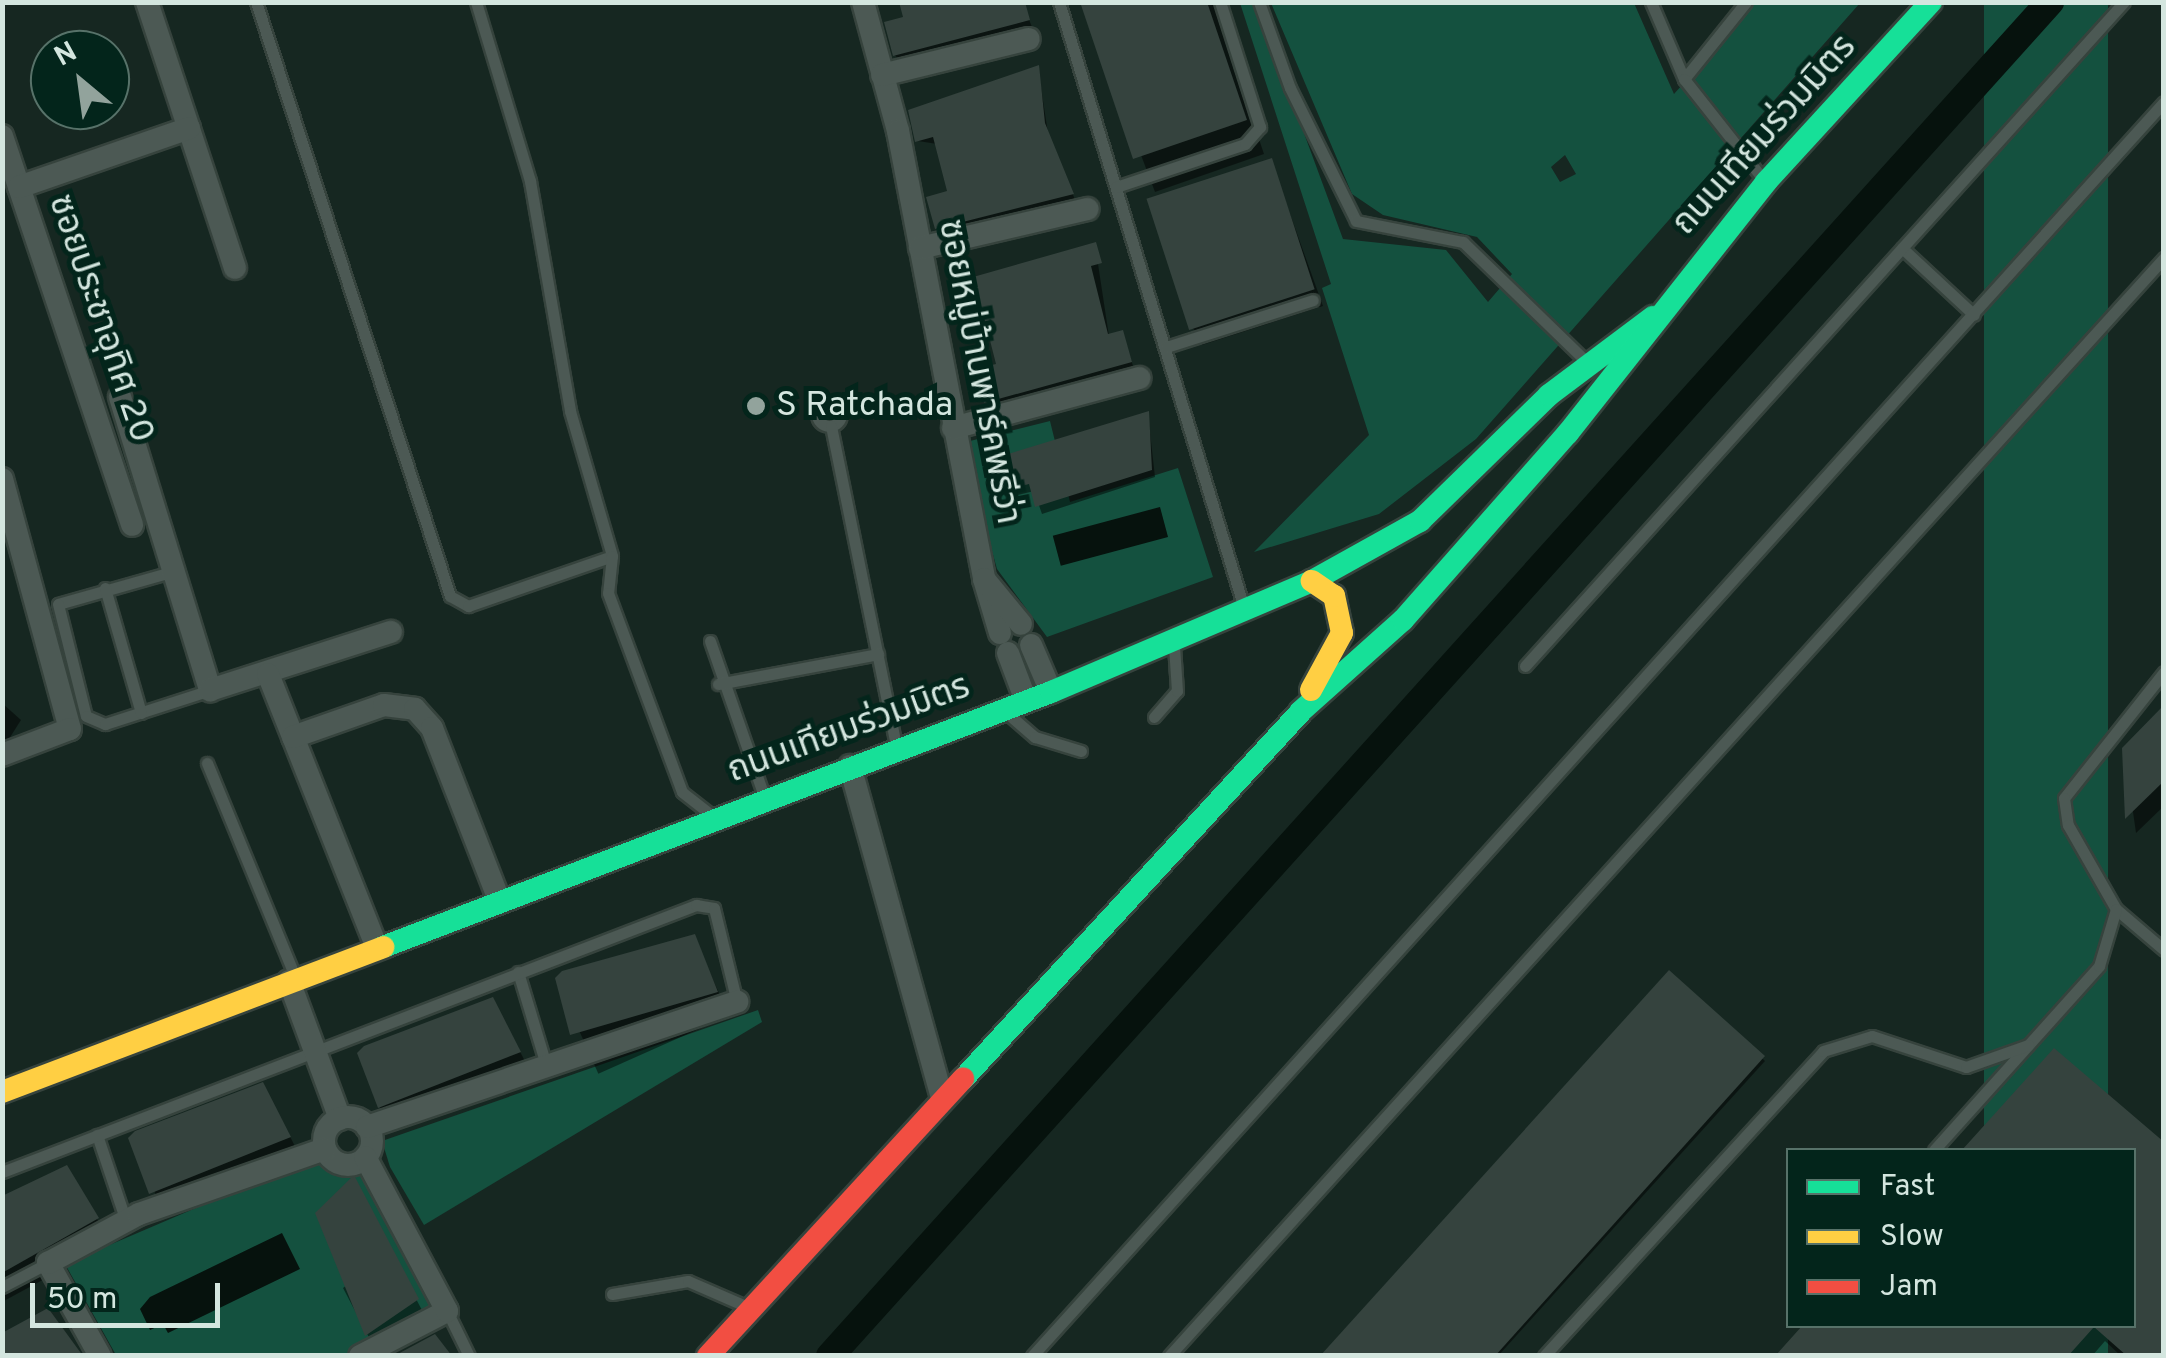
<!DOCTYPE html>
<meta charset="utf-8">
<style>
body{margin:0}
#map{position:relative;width:2166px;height:1358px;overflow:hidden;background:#162721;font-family:Overpass,"Noto Sans Thai",sans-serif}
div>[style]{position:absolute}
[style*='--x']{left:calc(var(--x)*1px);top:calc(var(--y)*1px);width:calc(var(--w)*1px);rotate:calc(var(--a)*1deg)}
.green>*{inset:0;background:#14513f;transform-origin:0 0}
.water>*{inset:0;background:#06120d;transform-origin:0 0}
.shadow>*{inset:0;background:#0007;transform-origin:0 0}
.canal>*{height:28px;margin:-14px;padding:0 14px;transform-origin:14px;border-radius:14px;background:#06120d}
.building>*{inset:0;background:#35433e;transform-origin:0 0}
.roads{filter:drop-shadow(2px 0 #36433d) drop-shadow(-2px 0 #36433d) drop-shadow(0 2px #36433d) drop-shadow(0 -2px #36433d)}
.lane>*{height:11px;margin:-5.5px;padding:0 5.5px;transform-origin:5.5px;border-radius:5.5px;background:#4c5954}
.lane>.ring{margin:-5.5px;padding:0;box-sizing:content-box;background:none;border:11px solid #4c5954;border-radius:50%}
.street>*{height:22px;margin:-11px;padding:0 11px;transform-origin:11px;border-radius:11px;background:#4c5954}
.street>.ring{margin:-11px;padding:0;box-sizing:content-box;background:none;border:22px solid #4c5954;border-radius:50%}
.fast>*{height:22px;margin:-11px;padding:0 11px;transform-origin:11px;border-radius:11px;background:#16e098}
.slow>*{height:22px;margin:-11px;padding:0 11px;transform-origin:11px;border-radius:11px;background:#ffcf43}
.jam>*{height:22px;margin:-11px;padding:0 11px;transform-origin:11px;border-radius:11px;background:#f24e42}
.dots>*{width:28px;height:28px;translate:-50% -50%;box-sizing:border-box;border:5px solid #03251b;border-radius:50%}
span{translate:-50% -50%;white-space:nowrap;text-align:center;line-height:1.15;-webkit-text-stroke:10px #03251b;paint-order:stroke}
.street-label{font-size:35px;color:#d4e6df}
.poi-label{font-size:35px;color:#d4e6df}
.left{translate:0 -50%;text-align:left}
.frame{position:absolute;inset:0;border:5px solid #d4e6df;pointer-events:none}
.legend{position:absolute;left:1786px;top:1148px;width:350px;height:180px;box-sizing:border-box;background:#03251b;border:2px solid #577269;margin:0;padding:12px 18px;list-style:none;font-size:30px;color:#d4e6df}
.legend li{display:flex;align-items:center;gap:20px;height:50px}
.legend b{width:50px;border:2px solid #577269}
.north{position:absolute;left:30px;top:30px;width:100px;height:100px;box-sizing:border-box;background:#03251b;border:2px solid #577269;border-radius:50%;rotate:331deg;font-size:28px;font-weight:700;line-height:40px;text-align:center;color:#d4e6df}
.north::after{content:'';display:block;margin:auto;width:35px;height:45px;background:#92a39c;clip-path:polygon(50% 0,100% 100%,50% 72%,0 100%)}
.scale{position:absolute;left:30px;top:1283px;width:190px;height:45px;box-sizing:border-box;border:5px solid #d4e6df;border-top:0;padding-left:12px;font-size:30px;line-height:35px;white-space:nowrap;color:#d4e6df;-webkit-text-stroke:8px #03251b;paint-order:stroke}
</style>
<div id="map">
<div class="green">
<i style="clip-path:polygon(evenodd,1240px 3px,1256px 3px,1343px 239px,1446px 250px,1488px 302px,1512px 274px,1477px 237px,1383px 215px,1352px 194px,1271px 3px,1634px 3px,1674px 94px,1755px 3px,1860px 3px,1476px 439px,1379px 514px,1254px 552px,1369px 435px,1322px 288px,1331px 284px,1240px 3px,1565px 155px,1576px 174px,1560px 182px,1551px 167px,1565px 155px)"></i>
<i style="left:1984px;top:3px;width:124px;height:1822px"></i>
<i style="clip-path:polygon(1050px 421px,1070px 502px,1178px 468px,1213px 577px,1047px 637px,997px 569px,962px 443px)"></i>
<i style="clip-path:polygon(758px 1010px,762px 1022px,424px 1225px,390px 1167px,382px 1141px)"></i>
<i style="clip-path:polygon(315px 1157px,336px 1171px,363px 1169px,434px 1303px,430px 1312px,347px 1355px,116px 1355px,65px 1264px)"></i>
</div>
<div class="water">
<i style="left:1160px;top:507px;width:31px;height:111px;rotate:75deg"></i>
<i style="clip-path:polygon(282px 1233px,300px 1269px,168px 1333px,163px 1324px,150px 1330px,140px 1309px,150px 1297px)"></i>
</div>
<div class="shadow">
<i style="clip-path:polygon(1022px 2px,1032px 27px,900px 62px,895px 55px,906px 19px)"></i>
<i style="clip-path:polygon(1083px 2px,1213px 2px,1264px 154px,1155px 192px)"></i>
<i style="clip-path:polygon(1038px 68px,1048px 133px,1076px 202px,941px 236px,950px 193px,937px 144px,918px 141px)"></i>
<i style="clip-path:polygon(1271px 161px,1323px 306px,1202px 345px,1193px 328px)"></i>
<i style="clip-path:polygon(1095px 244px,1109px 336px,1122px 332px,1134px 369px,991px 410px,999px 365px,986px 316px,968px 321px,963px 314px)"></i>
<i style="clip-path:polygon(1148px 414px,1155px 477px,1042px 514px,1034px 491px,1014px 496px,1009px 489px)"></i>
<i style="clip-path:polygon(2px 703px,21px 720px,2px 750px)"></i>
<i style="clip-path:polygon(2164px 708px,2164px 806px,2136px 833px,2124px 749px)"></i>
<i style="left:694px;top:937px;width:86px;height:143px;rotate:66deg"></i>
<i style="clip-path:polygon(1669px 973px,1765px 1061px,1498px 1356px,1323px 1356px)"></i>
<i style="clip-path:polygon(506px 1024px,533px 1077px,394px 1131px,380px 1107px)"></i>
<i style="clip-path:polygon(2054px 1052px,2164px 1147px,2164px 1356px,2121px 1356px,2105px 1341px,2092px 1356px,1778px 1356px,1805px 1326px,2134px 1326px,2134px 1150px,1964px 1150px)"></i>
<i style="clip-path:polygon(276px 1109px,303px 1162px,166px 1217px,131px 1140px)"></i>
<i style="clip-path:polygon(353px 1179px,424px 1314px,374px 1347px,343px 1288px,351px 1282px)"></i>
<i style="clip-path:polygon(2px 1201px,97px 1219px,111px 1243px,2px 1302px)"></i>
</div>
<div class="canal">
<i style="--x:830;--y:1356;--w:1823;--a:-47.98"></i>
</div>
<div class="building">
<i style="clip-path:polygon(899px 2px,1025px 2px,1030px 20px,893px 56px,884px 22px,903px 17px)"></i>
<i style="clip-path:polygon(1080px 2px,1207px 2px,1247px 120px,1133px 159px)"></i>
<i style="clip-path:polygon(1039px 65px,1045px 123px,1074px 194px,935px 229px,926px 197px,947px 191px,933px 137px,915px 142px,908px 110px)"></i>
<i style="left:1272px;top:158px;width:138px;height:132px;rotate:72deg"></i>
<i style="clip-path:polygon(1096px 242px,1102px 263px,1091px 266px,1108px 334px,1123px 330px,1132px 362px,984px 403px,975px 369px,996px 364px,982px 309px,961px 315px,952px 283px)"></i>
<i style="clip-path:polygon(1149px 411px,1152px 470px,1035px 507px,1029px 484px,1007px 490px,998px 457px)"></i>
<i style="clip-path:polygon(2164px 705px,2164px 781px,2125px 819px,2122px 748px)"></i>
<i style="clip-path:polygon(695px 934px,718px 992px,570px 1035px,555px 978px,562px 971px)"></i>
<i style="clip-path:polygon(1669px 970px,1765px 1056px,1495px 1356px,1320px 1356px)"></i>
<i style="clip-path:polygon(493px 997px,521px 1052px,378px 1108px,357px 1053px,364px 1046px)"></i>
<i style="clip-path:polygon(2054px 1048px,2164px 1142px,2164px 1356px,2127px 1356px,2094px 1327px,2068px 1356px,1775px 1356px,1802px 1326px,2134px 1326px,2134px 1150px,1962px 1150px)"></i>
<i style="clip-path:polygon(263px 1082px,291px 1137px,149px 1194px,128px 1138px,135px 1131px)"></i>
<i style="clip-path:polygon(67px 1165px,99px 1218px,2px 1273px,2px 1196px)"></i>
<i style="clip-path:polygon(354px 1175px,419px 1299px,365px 1336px,315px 1213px)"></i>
<i style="clip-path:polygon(48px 1308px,83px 1356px,2px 1356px,2px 1333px)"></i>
<i style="clip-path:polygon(435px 1334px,452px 1356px,394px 1356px)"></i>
</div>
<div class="roads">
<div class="lane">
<i style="--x:256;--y:2;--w:625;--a:71.91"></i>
<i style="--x:450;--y:596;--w:21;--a:29"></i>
<i style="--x:468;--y:606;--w:152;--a:-19.1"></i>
<i style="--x:476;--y:2;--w:187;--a:73.2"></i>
<i style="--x:530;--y:181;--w:233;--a:80.1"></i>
<i style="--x:570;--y:411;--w:151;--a:73.8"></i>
<i style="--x:612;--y:556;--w:37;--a:96"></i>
<i style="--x:608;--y:593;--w:212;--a:69.6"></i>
<i style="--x:682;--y:792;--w:41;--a:38"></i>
<i style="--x:1059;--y:2;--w:634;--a:73.02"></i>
<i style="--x:1259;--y:2;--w:91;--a:70.2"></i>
<i style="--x:1290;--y:88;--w:148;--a:63.6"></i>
<i style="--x:1356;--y:221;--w:109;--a:11.1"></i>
<i style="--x:1463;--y:242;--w:171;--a:44.1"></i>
<i style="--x:1651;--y:2;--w:84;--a:66.8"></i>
<i style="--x:1746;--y:2;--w:99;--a:128.8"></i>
<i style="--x:1684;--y:79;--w:127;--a:51.7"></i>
<i style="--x:1116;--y:187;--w:136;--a:-18.4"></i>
<i style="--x:1245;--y:144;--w:23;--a:-49"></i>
<i style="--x:1260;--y:127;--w:131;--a:-107.7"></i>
<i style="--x:1902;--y:248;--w:98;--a:42.9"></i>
<i style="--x:1166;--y:347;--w:154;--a:-17.7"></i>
<i class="ring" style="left:817px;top:402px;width:13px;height:13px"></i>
<i style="--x:831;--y:426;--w:330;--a:78.5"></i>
<i style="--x:171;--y:572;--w:117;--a:164.2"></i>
<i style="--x:58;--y:604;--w:115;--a:76"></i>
<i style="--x:86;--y:716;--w:21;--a:23"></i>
<i style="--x:105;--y:724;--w:110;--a:-17.9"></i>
<i style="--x:105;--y:588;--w:130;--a:73.9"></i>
<i style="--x:710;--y:641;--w:164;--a:70.8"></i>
<i style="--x:1525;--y:666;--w:894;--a:-47.95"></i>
<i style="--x:2164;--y:672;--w:161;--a:128.4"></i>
<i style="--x:2064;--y:798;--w:27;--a:82"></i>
<i style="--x:2068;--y:825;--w:97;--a:60.3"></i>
<i style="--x:2116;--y:909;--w:63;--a:40.5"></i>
<i style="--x:718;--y:684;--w:163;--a:-10.6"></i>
<i style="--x:1007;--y:713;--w:37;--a:41"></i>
<i style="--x:1035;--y:737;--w:48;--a:16.9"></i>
<i style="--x:1154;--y:717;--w:35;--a:-49"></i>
<i style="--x:1177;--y:691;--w:45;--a:-93.8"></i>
<i style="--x:207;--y:763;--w:230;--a:67.6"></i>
<i style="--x:518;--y:972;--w:100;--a:73.2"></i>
<i style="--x:97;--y:1135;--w:91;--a:71.4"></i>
<i style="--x:1934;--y:1150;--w:247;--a:-48.1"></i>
<i style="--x:2099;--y:966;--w:59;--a:-73.4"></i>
<i style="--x:2;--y:1172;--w:744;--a:-21.04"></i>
<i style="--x:696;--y:905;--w:18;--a:9"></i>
<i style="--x:714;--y:908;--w:97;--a:76.3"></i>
<i style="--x:2;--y:1287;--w:52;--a:-27.6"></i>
<i style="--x:612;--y:1294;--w:77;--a:-9.7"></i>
<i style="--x:688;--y:1281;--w:68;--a:23.5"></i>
<i style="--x:447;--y:1311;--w:50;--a:63.9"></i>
<i style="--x:1032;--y:1356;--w:1689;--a:-47.93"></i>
<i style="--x:1169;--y:1356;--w:1482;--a:-47.82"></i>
<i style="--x:1544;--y:1356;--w:413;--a:-47.5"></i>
<i style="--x:1823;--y:1051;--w:51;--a:-17"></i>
<i style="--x:1872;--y:1036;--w:99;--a:18.3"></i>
<i style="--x:1966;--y:1067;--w:66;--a:-19.5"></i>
</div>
<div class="street">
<i style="--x:147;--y:2;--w:280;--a:71.7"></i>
<i style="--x:863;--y:2;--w:134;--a:74.8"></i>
<i style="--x:898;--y:131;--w:456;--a:79.1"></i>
<i style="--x:882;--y:75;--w:151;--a:-13.8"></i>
<i style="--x:2;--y:136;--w:410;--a:71.5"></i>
<i style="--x:19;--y:187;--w:180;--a:-19.1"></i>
<i style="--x:920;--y:248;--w:172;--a:-13.1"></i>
<i style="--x:120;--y:397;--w:307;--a:72.9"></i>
<i style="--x:210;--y:690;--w:190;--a:-17.8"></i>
<i style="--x:953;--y:428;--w:193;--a:-15"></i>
<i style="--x:2;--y:479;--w:259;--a:74.8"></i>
<i style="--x:70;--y:729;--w:73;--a:159.1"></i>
<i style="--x:1000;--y:633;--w:56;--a:-106.5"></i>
<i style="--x:984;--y:579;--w:58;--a:50.6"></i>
<i style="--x:1031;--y:645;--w:51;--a:66.9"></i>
<i style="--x:1008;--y:653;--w:51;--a:69.4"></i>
<i style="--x:268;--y:674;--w:293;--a:68.3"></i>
<i style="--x:293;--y:737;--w:96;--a:-19.4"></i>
<i style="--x:384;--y:705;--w:31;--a:7"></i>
<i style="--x:415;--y:709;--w:25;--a:48"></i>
<i style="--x:432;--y:728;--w:185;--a:68.7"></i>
<i style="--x:850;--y:766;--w:345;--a:74.5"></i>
<i style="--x:289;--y:981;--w:147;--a:69.7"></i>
<i class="ring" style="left:324px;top:1117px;width:26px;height:26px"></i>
<i style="--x:367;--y:1127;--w:391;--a:-18.7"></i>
<i style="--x:100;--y:1356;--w:107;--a:-119.2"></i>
<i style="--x:48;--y:1263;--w:103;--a:-28.3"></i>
<i style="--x:139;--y:1214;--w:197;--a:-19.3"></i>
<i style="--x:360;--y:1356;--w:98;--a:-27.3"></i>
<i style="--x:447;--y:1311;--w:174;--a:-118"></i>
</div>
<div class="fast">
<i style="--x:383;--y:947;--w:715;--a:-20.89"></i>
<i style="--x:1051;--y:692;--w:284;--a:-23"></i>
<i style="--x:1312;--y:581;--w:124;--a:-29.1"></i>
<i style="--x:1420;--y:521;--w:180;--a:-44.3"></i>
<i style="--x:1549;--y:395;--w:130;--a:-36.9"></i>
<i style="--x:963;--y:1079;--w:498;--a:-47.4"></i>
<i style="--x:1300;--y:712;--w:138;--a:-41.8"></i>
<i style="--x:1403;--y:620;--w:249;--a:-48.6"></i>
<i style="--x:1568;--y:433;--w:320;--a:-51.7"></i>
<i style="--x:1766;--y:182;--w:244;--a:-47.5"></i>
</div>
<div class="slow">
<i style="--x:1311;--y:690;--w:65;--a:-61.5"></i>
<i style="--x:1342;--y:633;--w:38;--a:-102"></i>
<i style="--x:1334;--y:596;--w:27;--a:-146"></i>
<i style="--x:2;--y:1092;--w:408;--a:-20.8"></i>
</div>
<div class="jam">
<i style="--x:708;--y:1356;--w:377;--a:-47.4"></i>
</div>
</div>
<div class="dots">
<i style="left:756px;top:406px;background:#92a39c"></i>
</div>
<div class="street-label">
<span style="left:1765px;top:136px;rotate:-48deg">ถนนเทียมร่วมมิตร</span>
<span style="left:100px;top:319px;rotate:71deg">ซอยประชาอุทิศ 20</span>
<span style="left:978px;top:372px;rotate:79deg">ซอยหมู่บ้านพาร์คพรีว่า</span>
<span style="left:849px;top:730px;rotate:-20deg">ถนนเทียมร่วมมิตร</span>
</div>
<div class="poi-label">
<span class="left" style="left:776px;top:406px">S Ratchada</span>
</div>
<div class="frame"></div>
<ul class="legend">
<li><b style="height:12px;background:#16e098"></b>Fast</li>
<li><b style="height:12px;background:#ffcf43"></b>Slow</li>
<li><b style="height:12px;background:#f24e42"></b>Jam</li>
</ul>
<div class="north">N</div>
<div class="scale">50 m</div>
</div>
